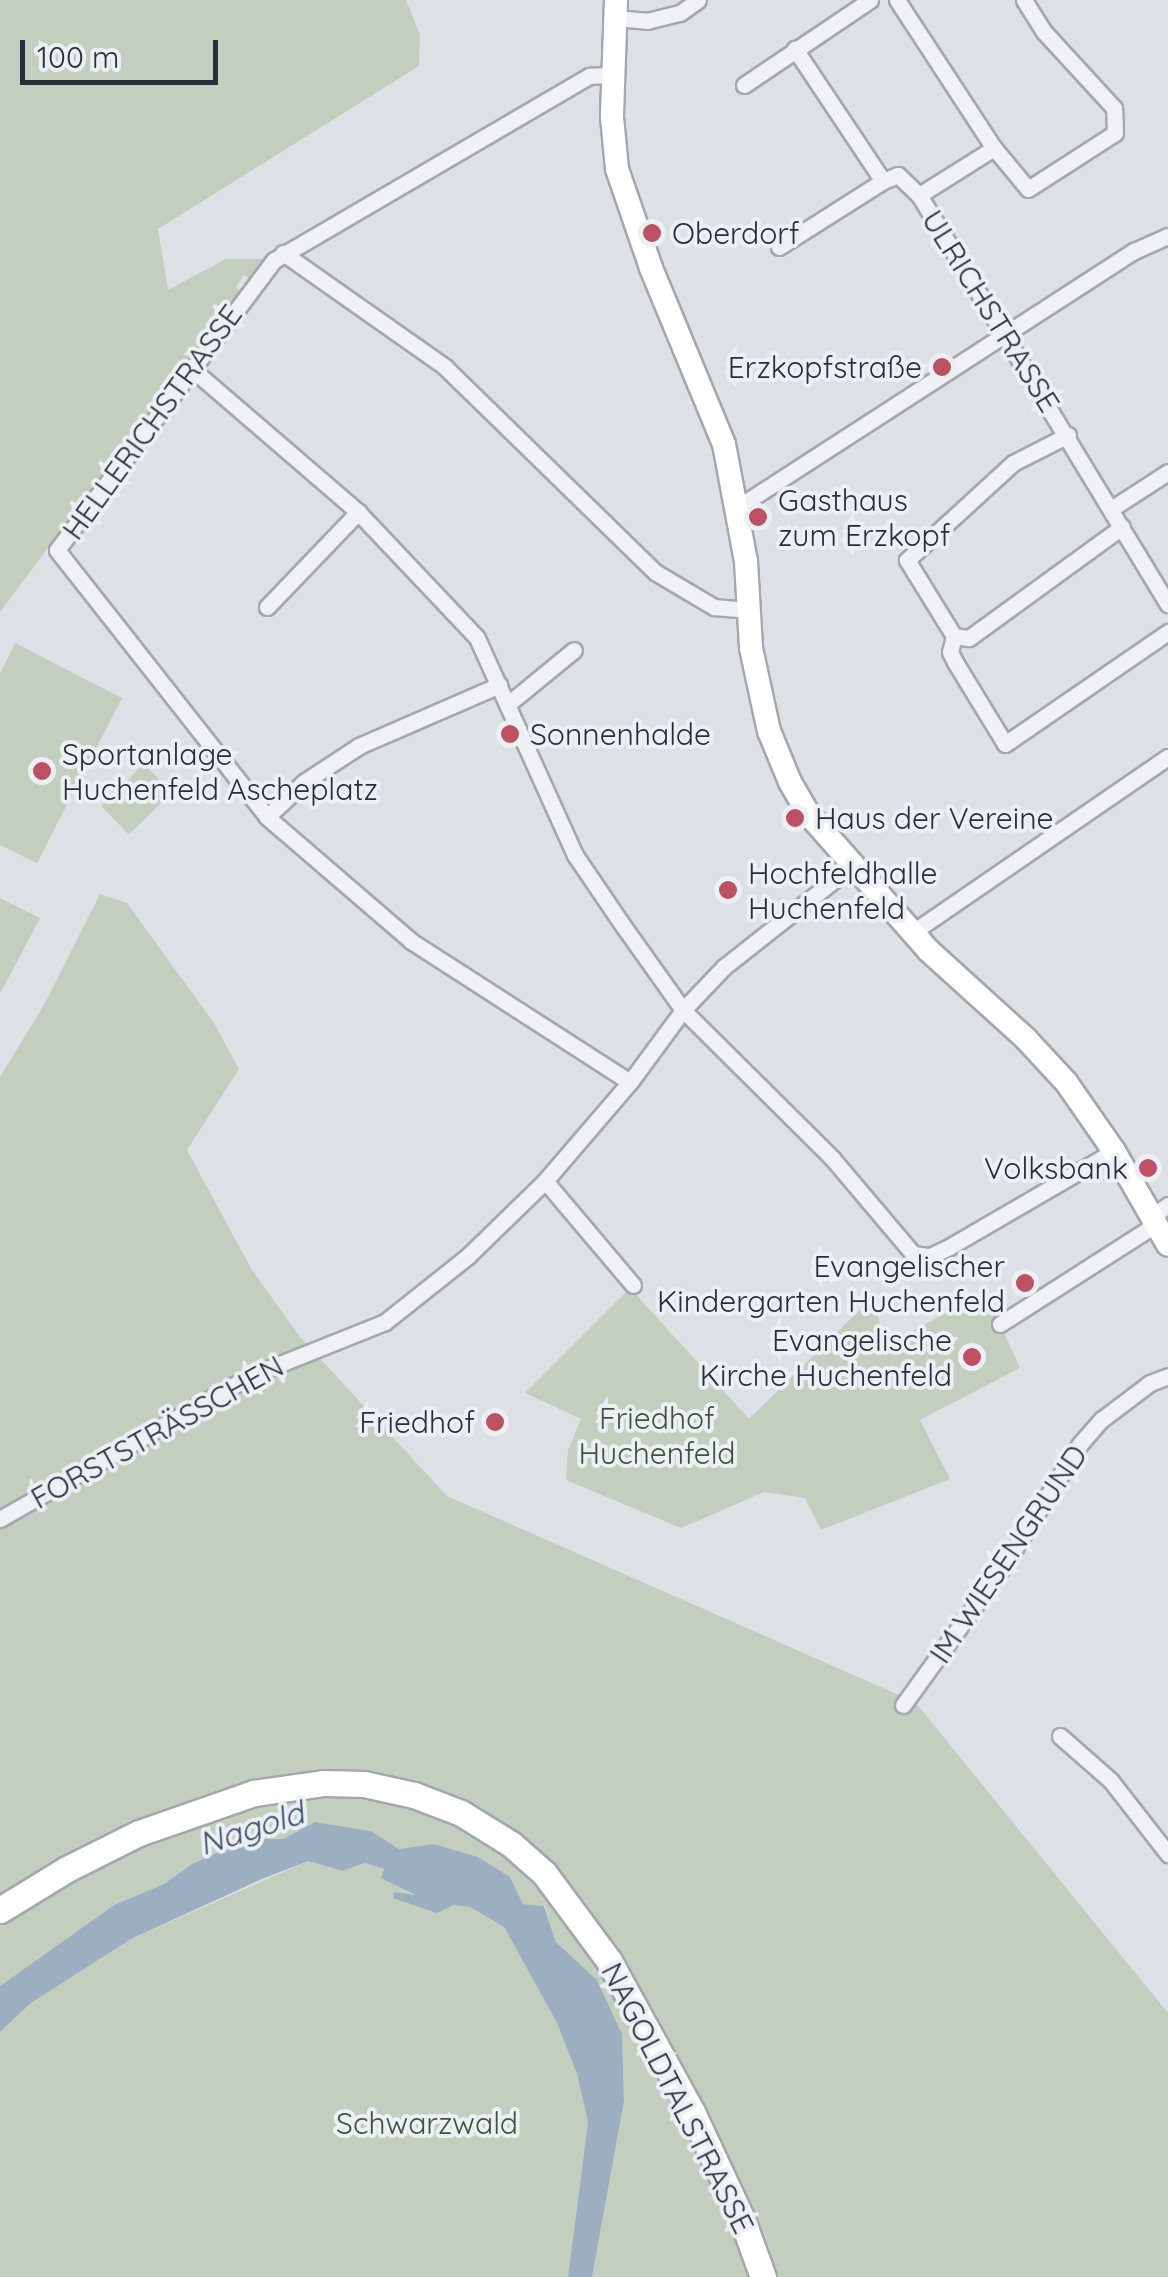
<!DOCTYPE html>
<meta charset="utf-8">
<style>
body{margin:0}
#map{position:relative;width:1168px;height:2277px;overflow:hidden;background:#dde1e5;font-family:Quicksand,sans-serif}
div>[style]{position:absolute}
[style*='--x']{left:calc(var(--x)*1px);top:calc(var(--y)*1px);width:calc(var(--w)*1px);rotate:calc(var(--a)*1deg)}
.green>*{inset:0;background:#c4cebf;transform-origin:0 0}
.water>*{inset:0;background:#9cafc1}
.roads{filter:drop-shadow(2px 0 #a3a8ae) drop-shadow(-2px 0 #a3a8ae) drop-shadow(0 2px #a3a8ae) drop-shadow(0 -2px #a3a8ae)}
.street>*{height:15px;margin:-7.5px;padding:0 7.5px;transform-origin:7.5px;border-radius:7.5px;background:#eff1f4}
.secondary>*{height:22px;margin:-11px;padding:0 11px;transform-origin:11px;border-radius:11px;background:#fff}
.primary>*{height:25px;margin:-12.5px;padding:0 12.5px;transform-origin:12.5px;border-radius:12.5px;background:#fff}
.dots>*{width:28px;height:28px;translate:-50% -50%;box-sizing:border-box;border:5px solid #eceff3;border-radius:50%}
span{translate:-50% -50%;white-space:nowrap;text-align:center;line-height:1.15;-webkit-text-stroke:8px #eceff3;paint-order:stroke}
.poi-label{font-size:30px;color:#292f3a}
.left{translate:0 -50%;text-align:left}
.right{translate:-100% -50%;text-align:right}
.street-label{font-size:30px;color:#292f3a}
.park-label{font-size:30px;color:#3e5438}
.water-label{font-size:32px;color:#384f69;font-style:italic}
.scale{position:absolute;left:20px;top:40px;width:198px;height:45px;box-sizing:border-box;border:5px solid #292f3a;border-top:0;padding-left:12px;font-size:30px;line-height:35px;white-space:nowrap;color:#292f3a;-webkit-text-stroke:8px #eceff3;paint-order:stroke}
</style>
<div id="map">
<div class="green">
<i style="clip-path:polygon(0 0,406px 0,420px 34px,419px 66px,158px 229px,168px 290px,226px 259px,265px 259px,250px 279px,244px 275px,236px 287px,241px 291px,0 612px)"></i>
<i style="clip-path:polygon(15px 643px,122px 698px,37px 863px,0 845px,0 673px)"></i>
<i style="left:144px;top:764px;width:40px;height:60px;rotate:46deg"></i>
<i style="clip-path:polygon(100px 894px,127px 903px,214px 1023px,239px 1069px,187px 1150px,252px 1270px,300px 1337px,447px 1496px,915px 1702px,1168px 2013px,1168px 2277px,778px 2277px,764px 2233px,721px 2140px,616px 1944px,559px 1871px,532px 1846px,498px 1822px,452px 1803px,260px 1783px,0 1904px,0 1077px,45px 1003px)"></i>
<i style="clip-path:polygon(0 898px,40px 918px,0 994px)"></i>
<i style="clip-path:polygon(630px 1288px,749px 1419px,876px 1294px,882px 1347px,978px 1296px,999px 1322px,1020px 1368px,920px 1420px,950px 1479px,821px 1530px,805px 1498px,764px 1492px,681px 1528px,566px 1480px,568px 1450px,581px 1419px,525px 1393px)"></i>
<i style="clip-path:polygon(347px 1793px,435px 1812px,510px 1855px,548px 1890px,661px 2064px,756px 2277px,592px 2277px,624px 2101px,622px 2034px,597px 1980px,556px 1942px,545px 1906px,523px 1904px,510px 1877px,433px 1844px,399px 1849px,371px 1831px,315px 1822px,283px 1839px,248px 1839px,192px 1864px,164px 1884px,114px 1905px,0 1986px,0 1924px,30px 1903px,182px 1825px,255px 1801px)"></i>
<i style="clip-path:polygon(308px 1861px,343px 1871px,365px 1863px,385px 1869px,382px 1878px,417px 1897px,470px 1907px,504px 1927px,557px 2023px,577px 2074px,588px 2122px,568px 2277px,0 2277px,0 2032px,31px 2003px,131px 1939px)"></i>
</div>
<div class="water">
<i style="clip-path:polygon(315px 1822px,371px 1831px,399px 1849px,433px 1844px,478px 1857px,510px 1877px,523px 1904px,544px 1906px,556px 1942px,597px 1980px,622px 2034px,624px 2101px,592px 2277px,568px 2277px,588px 2122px,577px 2074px,557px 2023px,504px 1927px,470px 1907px,454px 1905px,437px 1913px,393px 1898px,394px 1892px,415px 1895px,381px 1878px,384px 1869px,365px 1863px,343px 1871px,308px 1861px,262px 1879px,131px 1939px,31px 2003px,0 2032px,0 1986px,114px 1905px,164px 1884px,192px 1864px,248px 1839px,283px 1839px)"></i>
</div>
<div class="roads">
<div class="street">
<i style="--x:897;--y:0;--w:177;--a:56.8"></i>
<i style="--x:994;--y:148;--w:89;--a:147.9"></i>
<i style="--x:919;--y:195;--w:479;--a:58.7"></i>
<i style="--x:615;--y:18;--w:32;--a:5"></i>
<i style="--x:647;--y:21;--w:34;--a:-14"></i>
<i style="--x:680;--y:13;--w:22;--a:-36"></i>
<i style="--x:612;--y:75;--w:23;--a:178"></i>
<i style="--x:589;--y:76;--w:365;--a:149.7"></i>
<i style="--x:274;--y:260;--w:362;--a:126.8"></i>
<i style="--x:57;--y:550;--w:340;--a:51.8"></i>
<i style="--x:267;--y:817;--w:190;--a:40.7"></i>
<i style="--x:411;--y:941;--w:260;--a:32.8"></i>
<i style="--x:744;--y:85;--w:152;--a:-34"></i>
<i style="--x:994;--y:148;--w:53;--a:50.3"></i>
<i style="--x:1028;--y:189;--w:103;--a:-32.8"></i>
<i style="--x:1115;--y:133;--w:25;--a:-92"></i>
<i style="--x:1114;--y:108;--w:103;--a:-132.6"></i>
<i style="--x:1044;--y:32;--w:38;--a:-122"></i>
<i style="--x:883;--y:181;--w:16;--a:-22"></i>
<i style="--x:898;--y:175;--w:29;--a:44"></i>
<i style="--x:779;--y:247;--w:123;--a:-32.4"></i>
<i style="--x:883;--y:181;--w:159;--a:-123.7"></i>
<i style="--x:283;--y:253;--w:198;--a:35.1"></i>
<i style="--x:445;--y:367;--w:293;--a:44.3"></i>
<i style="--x:655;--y:572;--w:69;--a:30.7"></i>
<i style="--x:714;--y:607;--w:36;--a:5"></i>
<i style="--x:192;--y:369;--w:219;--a:40.7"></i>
<i style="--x:358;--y:512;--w:173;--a:46.6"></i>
<i style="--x:477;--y:638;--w:238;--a:65.7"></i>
<i style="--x:575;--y:855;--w:87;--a:55.8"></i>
<i style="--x:624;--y:927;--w:102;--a:54.6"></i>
<i style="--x:683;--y:1010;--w:210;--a:44.8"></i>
<i style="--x:832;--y:1158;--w:126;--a:49.8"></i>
<i style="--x:913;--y:1254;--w:17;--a:7"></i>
<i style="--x:930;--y:1256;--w:21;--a:-25"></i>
<i style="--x:949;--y:1247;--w:191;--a:-30.2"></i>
<i style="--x:1068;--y:435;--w:62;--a:153"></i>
<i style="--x:1013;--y:463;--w:144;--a:137.5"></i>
<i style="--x:907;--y:560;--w:89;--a:58.3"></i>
<i style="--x:954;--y:636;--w:16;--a:104"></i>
<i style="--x:950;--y:652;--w:11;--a:63"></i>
<i style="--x:955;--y:662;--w:96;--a:58.6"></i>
<i style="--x:1005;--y:744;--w:198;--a:-34.5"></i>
<i style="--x:738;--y:507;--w:472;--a:-32.9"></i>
<i style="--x:1134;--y:251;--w:37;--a:-24"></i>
<i style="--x:1111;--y:509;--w:68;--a:-33"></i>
<i style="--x:267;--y:607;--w:132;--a:-46.2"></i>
<i style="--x:954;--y:636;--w:15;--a:8"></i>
<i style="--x:969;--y:638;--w:189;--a:-36"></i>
<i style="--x:508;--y:704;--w:85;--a:-39.3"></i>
<i style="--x:267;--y:817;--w:51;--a:-43.4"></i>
<i style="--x:304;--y:782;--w:66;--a:-33.2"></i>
<i style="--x:359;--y:746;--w:153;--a:-23.5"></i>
<i style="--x:913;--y:932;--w:309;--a:-34.5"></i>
<i style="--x:1151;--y:1217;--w:21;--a:-35"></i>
<i style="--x:633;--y:1285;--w:136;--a:-130.2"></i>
<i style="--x:545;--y:1181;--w:130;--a:-49.4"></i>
<i style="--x:630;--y:1082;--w:89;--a:-53.6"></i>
<i style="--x:683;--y:1010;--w:59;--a:-46.4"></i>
<i style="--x:724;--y:967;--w:163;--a:-38.3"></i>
<i style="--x:1000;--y:1324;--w:184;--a:-32.6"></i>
<i style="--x:0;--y:1519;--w:288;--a:-29.8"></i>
<i style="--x:250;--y:1376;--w:145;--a:-21.8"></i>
<i style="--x:385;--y:1322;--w:106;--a:-38.5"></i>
<i style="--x:468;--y:1256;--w:107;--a:-44.2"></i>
<i style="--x:903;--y:1705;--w:174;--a:-54.1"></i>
<i style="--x:1005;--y:1564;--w:142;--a:-58"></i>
<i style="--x:1080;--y:1444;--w:32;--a:-49"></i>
<i style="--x:1101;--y:1420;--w:61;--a:-37.1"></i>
<i style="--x:1150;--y:1383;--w:19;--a:-21"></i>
<i style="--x:1060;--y:1736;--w:68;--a:41.4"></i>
<i style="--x:1111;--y:1781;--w:93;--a:52"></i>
</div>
<div class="secondary">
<i style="--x:616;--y:0;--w:117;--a:92"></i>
<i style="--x:612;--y:117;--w:52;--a:84.5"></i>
<i style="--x:617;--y:169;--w:105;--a:71"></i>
<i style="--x:651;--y:268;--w:191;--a:67.5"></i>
<i style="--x:724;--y:444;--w:119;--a:79.4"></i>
<i style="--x:746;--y:561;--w:87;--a:86.7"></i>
<i style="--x:751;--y:648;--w:85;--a:77.8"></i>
<i style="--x:769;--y:731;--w:55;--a:67.6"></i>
<i style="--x:790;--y:782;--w:39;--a:60"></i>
<i style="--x:810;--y:816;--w:179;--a:48.6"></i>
<i style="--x:928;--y:950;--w:132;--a:42.2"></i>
<i style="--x:1026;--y:1039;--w:59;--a:47.1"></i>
<i style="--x:1066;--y:1082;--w:84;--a:55.2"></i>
<i style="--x:1114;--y:1151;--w:108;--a:60.1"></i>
</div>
<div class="primary">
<i style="--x:0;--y:1910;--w:79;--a:-31.5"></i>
<i style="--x:67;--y:1869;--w:80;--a:-26.6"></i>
<i style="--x:139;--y:1833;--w:122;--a:-19.2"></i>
<i style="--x:254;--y:1793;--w:71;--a:-8.1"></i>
<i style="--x:324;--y:1783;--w:40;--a:1.4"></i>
<i style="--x:364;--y:1784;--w:51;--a:12.4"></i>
<i style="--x:414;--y:1795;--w:50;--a:21"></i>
<i style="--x:461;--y:1813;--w:59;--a:31.8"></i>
<i style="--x:511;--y:1844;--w:44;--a:41.3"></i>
<i style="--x:544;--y:1873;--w:109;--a:53.5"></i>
<i style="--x:609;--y:1961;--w:172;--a:61.2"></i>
<i style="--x:692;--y:2112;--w:118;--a:65"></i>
<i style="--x:742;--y:2219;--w:62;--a:70.1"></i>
</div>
</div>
<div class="dots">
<i style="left:652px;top:233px;background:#bd5063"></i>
<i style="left:942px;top:367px;background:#bd5063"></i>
<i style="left:758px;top:517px;background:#bd5063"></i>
<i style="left:510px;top:734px;background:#bd5063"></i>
<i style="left:42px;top:771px;background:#bd5063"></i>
<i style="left:795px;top:818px;background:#bd5063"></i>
<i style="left:728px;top:890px;background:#bd5063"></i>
<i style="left:1148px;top:1168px;background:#bd5063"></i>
<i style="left:1025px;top:1283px;background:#bd5063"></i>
<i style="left:972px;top:1357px;background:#bd5063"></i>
<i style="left:495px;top:1422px;background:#bd5063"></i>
</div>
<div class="poi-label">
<span class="left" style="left:672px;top:233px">Oberdorf</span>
<span class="right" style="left:922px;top:367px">Erzkopfstraße</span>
<span class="left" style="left:778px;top:517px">Gasthaus<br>zum Erzkopf</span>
<span class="left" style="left:530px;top:734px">Sonnenhalde</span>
<span class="left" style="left:62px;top:771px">Sportanlage<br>Huchenfeld Ascheplatz</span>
<span class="left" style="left:815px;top:818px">Haus der Vereine</span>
<span class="left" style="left:748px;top:890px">Hochfeldhalle<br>Huchenfeld</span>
<span class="right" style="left:1128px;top:1168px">Volksbank</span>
<span class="right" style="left:1005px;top:1283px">Evangelischer<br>Kindergarten Huchenfeld</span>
<span class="right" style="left:952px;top:1357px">Evangelische<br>Kirche Huchenfeld</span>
<span class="right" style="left:475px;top:1422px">Friedhof</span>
</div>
<div class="street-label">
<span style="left:991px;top:311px;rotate:58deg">ULRICHSTRASSE</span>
<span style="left:152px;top:422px;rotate:-54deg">HELLERICHSTRASSE</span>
<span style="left:157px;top:1432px;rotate:-29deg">FORSTSTRÄSSCHEN</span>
<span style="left:1008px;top:1554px;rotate:-56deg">IM WIESENGRUND</span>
<span style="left:678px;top:2098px;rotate:63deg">NAGOLDTALSTRASSE</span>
</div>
<div class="park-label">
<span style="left:657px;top:1435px">Friedhof<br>Huchenfeld</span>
<span style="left:427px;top:2123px">Schwarzwald</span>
</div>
<div class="water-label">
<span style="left:251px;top:1828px;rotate:-18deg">Nagold</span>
</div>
<div class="scale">100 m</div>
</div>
